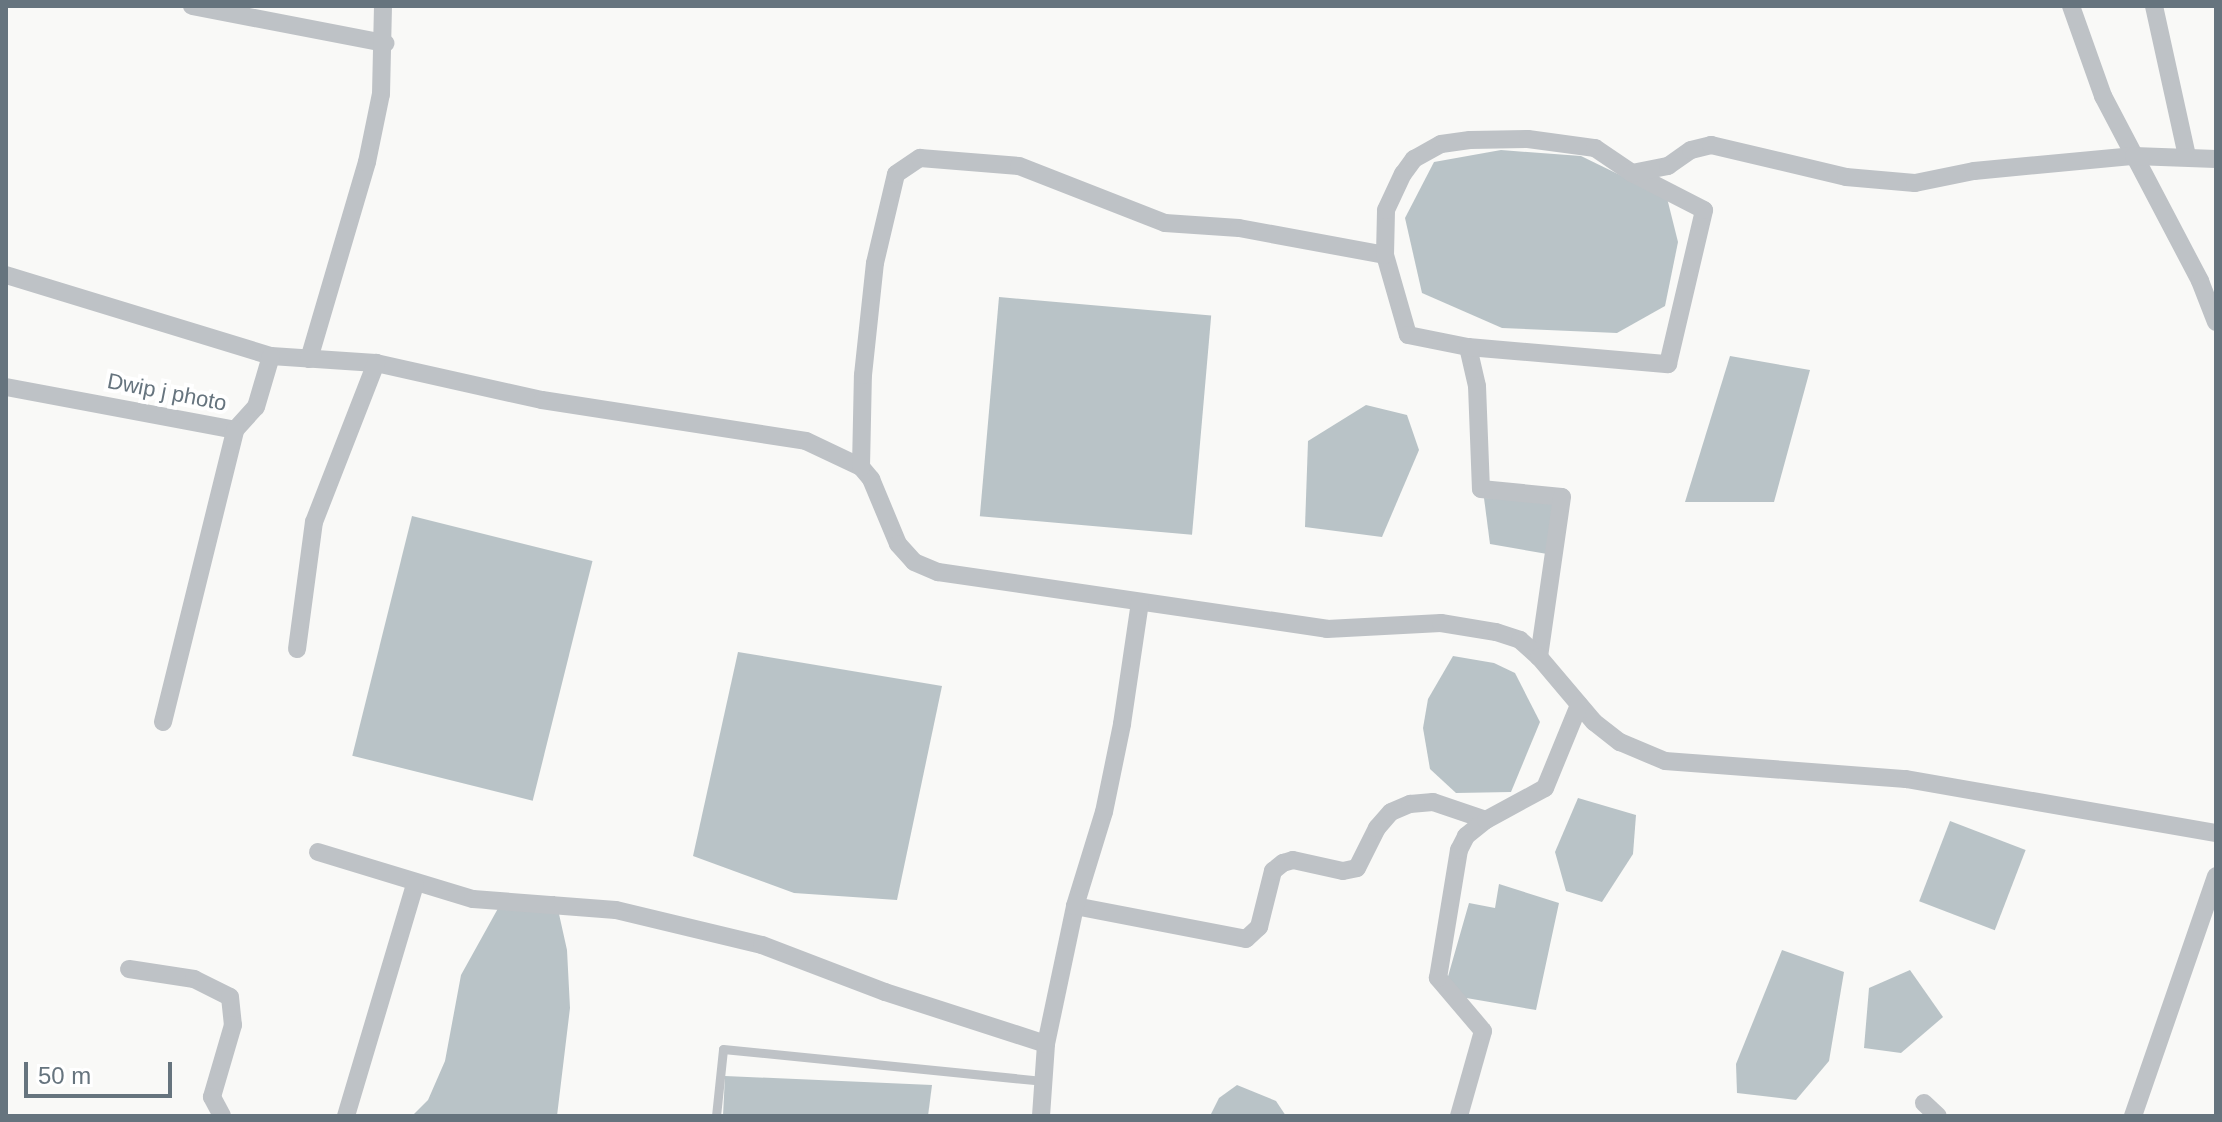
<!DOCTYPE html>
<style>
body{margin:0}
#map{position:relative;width:2222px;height:1122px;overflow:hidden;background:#f9f9f7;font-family:Helvetica,sans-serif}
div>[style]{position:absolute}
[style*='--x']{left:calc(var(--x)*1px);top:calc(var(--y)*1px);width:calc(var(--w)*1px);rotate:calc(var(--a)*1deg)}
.water>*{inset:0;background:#b9c3c7;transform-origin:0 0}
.service>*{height:9px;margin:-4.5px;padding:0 4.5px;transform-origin:4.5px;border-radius:4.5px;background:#bec2c6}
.minor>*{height:18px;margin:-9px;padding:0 9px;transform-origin:9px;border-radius:9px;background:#bec2c6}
span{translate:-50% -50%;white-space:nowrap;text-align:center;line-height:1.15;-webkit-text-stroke:8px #fff;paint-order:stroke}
.street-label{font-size:22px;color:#66747e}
.frame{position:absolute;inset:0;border:8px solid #66747e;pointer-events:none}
.scale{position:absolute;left:24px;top:1062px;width:148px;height:36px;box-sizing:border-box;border:4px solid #66747e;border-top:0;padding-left:10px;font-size:24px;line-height:28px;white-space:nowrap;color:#66747e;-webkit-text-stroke:6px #fff;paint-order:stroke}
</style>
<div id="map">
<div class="water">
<i style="clip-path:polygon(1501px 150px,1581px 156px,1667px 198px,1678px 242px,1665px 306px,1617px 333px,1502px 328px,1422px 293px,1405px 218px,1434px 162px)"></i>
<i style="left:999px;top:297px;width:213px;height:220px;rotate:5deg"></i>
<i style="clip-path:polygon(1730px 356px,1810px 370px,1774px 502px,1685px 502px)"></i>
<i style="clip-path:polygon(1366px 405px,1407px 415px,1419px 450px,1382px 537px,1305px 527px,1308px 441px)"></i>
<i style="clip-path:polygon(1484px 498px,1562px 500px,1553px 555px,1490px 544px)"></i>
<i style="left:412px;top:516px;width:186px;height:247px;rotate:14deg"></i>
<i style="clip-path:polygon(738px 652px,942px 686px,897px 900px,794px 893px,693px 856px)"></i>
<i style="clip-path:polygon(1453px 656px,1494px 663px,1515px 673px,1540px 722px,1511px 792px,1456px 793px,1430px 769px,1423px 728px,1428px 699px)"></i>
<i style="clip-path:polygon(1578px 798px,1636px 815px,1633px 854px,1602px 902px,1566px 891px,1555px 852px)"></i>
<i style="left:1950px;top:821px;width:81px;height:86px;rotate:21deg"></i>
<i style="clip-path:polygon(1499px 884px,1559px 903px,1536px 1010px,1443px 994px,1469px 903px,1495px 908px)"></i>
<i style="clip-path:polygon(555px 896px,567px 950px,570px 1008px,557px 1116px,412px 1116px,428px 1100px,445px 1061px,461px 975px,501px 903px)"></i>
<i style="clip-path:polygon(1782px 950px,1844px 972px,1829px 1061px,1796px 1100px,1737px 1093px,1736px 1064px)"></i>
<i style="clip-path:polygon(1910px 970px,1943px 1017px,1901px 1053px,1864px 1048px,1869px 988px)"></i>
<i style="clip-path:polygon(725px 1076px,932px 1085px,928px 1116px,723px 1116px)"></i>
<i style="clip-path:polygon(1237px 1085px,1276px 1101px,1286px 1116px,1210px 1116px,1219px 1098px)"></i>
</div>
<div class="service">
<i style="--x:716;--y:1116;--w:67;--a:-84"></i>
<i style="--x:723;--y:1049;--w:321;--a:5.7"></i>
</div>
<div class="minor">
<i style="--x:192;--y:6;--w:197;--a:10.9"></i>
<i style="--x:2071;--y:6;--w:96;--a:70.4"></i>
<i style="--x:2103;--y:96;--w:209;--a:62.3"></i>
<i style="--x:2200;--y:281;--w:44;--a:68.7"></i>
<i style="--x:2154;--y:6;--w:154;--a:77.6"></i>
<i style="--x:1385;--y:255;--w:83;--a:74"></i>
<i style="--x:1408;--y:335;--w:61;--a:11.3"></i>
<i style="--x:1468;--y:347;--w:40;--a:77"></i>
<i style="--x:1477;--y:386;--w:103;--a:87.8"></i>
<i style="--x:1481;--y:489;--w:81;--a:5.6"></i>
<i style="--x:1562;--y:497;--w:162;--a:98.2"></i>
<i style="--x:6;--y:275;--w:277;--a:17"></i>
<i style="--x:271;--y:356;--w:105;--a:3.8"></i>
<i style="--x:376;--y:363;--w:170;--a:12.6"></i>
<i style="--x:542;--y:400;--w:267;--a:8.8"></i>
<i style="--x:806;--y:441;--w:61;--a:25.3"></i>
<i style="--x:861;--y:467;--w:16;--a:50"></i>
<i style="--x:871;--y:479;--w:70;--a:67.4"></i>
<i style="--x:898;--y:544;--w:24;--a:48"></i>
<i style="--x:914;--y:562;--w:26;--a:23"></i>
<i style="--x:938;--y:572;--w:393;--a:8.3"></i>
<i style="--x:1327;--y:629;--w:114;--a:-3"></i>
<i style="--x:1441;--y:623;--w:56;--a:9.3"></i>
<i style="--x:1496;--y:632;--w:25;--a:18"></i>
<i style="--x:1520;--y:640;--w:25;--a:42"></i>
<i style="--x:1539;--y:657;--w:85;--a:49.8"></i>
<i style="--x:1594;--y:722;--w:33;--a:38"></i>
<i style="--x:1620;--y:742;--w:49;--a:22.9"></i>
<i style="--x:1665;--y:761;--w:242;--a:4.3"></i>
<i style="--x:1906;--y:779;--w:315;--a:9.9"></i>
<i style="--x:1468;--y:347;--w:201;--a:4.9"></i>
<i style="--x:1668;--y:364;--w:158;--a:-76.8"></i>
<i style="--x:1704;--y:210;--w:81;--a:-152.8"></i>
<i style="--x:309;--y:359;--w:205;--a:-73.6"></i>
<i style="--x:367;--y:162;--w:69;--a:-78.4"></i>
<i style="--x:381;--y:94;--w:88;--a:-88.7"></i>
<i style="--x:6;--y:387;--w:233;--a:10.6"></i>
<i style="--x:235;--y:430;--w:31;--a:-48"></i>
<i style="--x:256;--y:407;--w:53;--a:-73.6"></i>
<i style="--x:861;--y:467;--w:92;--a:-88.8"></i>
<i style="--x:863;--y:375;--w:113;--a:-83.9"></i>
<i style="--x:875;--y:263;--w:91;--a:-76.7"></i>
<i style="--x:896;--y:174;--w:29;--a:-34"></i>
<i style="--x:920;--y:158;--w:99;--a:4.6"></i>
<i style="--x:1019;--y:166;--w:157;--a:21.3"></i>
<i style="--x:1165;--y:223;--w:74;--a:3.9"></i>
<i style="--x:1239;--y:228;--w:148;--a:10.5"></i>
<i style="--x:1385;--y:255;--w:45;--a:-88.7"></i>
<i style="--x:1386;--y:210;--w:40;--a:-65"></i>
<i style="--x:1403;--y:174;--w:19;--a:-54"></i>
<i style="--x:1414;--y:159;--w:31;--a:-29"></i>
<i style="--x:1441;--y:144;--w:29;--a:-8"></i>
<i style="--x:1470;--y:140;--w:58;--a:-1"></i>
<i style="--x:1528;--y:139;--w:68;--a:7.7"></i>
<i style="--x:1595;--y:148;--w:45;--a:34"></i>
<i style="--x:1632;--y:173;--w:37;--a:-11"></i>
<i style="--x:1668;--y:166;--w:28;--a:-35"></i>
<i style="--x:1691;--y:150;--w:21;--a:-14"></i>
<i style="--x:1711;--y:145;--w:139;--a:13.3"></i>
<i style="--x:1846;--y:177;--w:69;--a:5"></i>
<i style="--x:1915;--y:183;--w:60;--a:-11.5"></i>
<i style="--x:1974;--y:171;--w:161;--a:-5.4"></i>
<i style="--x:2134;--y:156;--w:82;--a:2.1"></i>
<i style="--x:297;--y:649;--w:128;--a:-82.4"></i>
<i style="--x:314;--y:522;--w:171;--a:-68.7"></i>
<i style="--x:163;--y:722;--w:301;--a:-76.1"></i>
<i style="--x:318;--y:852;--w:162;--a:16.9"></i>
<i style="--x:473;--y:899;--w:143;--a:4.4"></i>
<i style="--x:616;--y:910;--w:150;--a:13.5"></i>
<i style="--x:762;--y:945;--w:132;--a:20.9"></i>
<i style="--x:885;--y:992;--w:169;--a:17.9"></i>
<i style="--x:1075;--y:906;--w:174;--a:10.9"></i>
<i style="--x:1246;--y:939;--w:18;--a:-43"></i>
<i style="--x:1259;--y:927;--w:58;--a:-76"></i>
<i style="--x:1273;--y:871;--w:13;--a:-39"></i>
<i style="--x:1283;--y:863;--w:10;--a:-17"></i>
<i style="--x:1293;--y:860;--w:51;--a:12.4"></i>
<i style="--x:1343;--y:871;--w:14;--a:-12"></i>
<i style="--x:1357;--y:868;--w:45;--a:-63.4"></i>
<i style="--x:1377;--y:828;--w:21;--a:-49"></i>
<i style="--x:1391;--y:812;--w:21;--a:-23"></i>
<i style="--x:1410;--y:804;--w:23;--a:-5"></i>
<i style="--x:1433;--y:802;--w:56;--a:18.8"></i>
<i style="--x:129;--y:969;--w:66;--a:8.7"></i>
<i style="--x:194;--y:979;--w:40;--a:26.6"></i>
<i style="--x:230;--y:997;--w:28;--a:84"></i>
<i style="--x:233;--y:1025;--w:75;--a:106.3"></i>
<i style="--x:212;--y:1097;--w:21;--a:62"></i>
<i style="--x:1924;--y:1103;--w:19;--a:43"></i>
<i style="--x:346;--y:1116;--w:241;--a:-73.4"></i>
<i style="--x:1041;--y:1116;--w:72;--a:-86"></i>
<i style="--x:1046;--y:1044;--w:141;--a:-78.1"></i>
<i style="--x:1075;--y:906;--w:98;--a:-72.9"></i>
<i style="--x:1104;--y:812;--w:90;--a:-78.4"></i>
<i style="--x:1122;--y:724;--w:123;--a:-81.6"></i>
<i style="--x:1459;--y:1116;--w:88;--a:-74.2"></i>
<i style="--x:1483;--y:1031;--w:70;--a:-130.3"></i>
<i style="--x:1438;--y:978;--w:130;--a:-80.7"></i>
<i style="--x:1459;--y:850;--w:16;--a:-63"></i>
<i style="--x:1466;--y:836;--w:26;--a:-39"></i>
<i style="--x:1486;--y:820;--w:67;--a:-28.5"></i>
<i style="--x:1545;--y:788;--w:90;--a:-67.7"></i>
<i style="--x:2133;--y:1116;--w:254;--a:-70.9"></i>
</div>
<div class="street-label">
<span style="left:167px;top:392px;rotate:11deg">Dwip j photo</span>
</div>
<div class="frame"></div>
<div class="scale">50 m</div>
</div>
